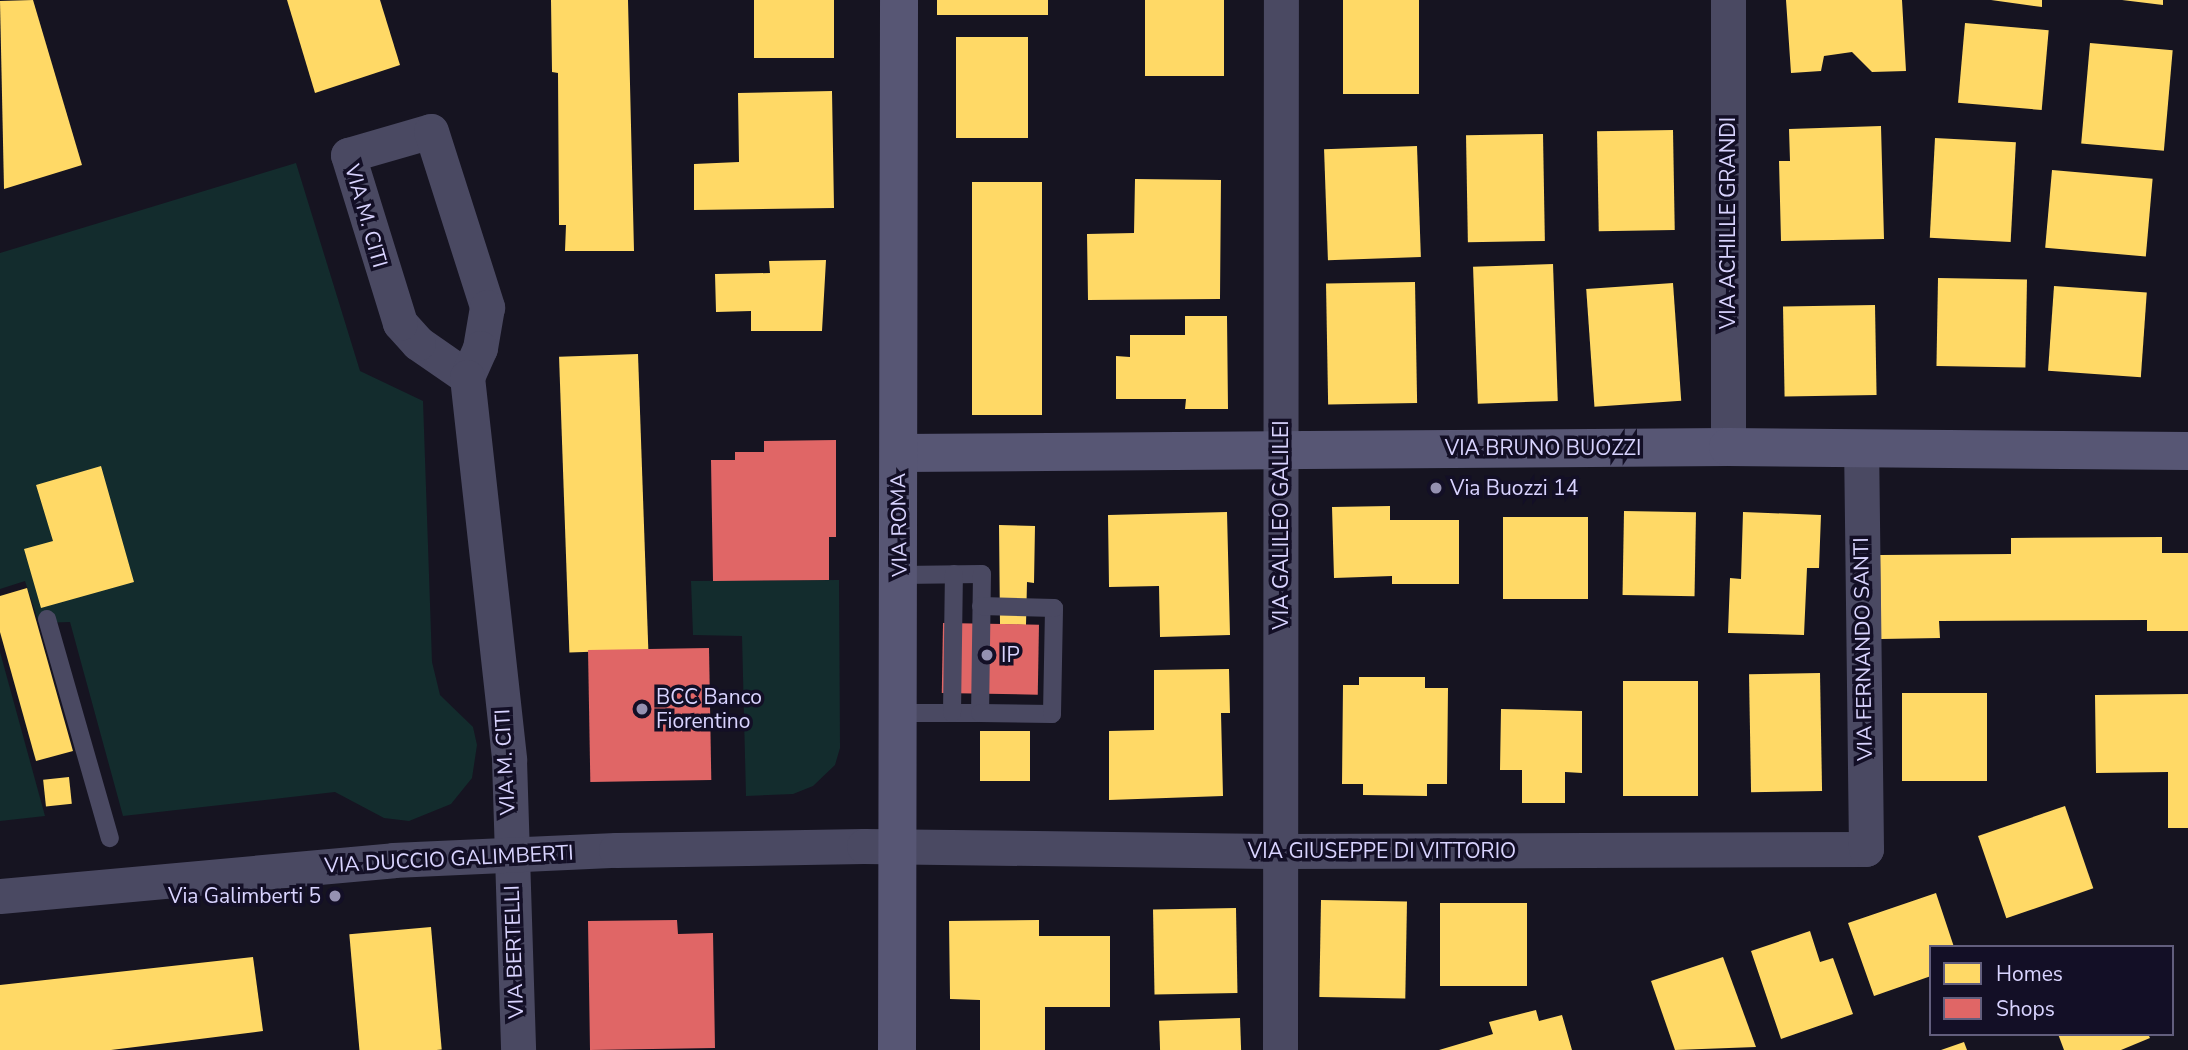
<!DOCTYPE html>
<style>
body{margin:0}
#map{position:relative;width:2188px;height:1050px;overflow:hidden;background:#161421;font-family:"Nunito Sans",sans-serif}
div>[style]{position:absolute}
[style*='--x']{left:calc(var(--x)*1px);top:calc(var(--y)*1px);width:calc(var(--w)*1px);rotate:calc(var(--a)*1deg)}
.green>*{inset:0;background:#132c2d}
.homes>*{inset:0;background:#ffd966;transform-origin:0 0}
.shops>*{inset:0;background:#e06666;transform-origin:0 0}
.lane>*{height:18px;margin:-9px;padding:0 9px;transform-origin:9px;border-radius:9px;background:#4a4962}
.street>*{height:35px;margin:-17.5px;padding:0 17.5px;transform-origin:17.5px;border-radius:17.5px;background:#4a4962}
.secondary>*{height:38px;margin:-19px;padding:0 19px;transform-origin:19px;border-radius:19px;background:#575674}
.dots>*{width:19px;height:19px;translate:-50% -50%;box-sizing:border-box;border:4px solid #130f26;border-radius:50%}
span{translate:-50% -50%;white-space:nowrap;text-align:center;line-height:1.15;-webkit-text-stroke:7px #130f26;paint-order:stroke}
.street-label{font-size:21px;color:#d9d4ff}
.poi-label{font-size:21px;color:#d9d4ff}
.left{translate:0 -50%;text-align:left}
.right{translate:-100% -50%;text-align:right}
.legend{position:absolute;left:1929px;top:945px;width:245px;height:91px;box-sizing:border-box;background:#130f26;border:2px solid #625e7d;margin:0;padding:9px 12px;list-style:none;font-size:21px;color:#d9d4ff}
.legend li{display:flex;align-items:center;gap:14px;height:35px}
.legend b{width:35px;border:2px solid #625e7d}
</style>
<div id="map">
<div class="green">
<i style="clip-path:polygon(296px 163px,360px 371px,423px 401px,432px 662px,440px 695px,473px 727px,477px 745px,472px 778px,451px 804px,409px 821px,384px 818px,335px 792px,123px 816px,70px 622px,39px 623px,25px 581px,0 589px,0 253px)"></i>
<i style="clip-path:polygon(839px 580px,840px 748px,835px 765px,813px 786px,793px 794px,746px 796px,742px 636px,693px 635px,691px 581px)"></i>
<i style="clip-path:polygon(0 652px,45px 816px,0 821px)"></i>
</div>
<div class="homes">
<i style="clip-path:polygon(33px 0,82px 165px,4px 189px,0 1px)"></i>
<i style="clip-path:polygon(287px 0,380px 0,400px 65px,315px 93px)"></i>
<i style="clip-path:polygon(551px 0,628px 0,634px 251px,565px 251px,566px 225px,559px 225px,558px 73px,552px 72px)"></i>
<i style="left:754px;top:0;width:80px;height:58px"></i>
<i style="left:937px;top:0;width:111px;height:15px"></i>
<i style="left:1145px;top:0;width:79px;height:76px"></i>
<i style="left:1343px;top:0;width:76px;height:94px"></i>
<i style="clip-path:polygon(1786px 0,1902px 0,1906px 71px,1872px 72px,1852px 52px,1824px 56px,1821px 71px,1791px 73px)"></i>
<i style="clip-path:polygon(1991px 0,2042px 0,2042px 7px)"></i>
<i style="clip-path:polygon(2122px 0,2163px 0,2163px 5px)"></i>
<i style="left:1965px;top:23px;width:84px;height:80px;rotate:5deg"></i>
<i style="left:956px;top:37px;width:72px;height:101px"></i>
<i style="left:2090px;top:43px;width:83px;height:101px;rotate:5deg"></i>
<i style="clip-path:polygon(832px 91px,834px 208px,694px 210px,694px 164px,739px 162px,738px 93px)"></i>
<i style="clip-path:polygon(1881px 126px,1884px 239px,1781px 241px,1779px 161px,1790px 161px,1789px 129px)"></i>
<i style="left:1673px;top:130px;width:100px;height:76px;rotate:89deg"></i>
<i style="left:1543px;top:134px;width:107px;height:77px;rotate:89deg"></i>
<i style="left:1935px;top:138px;width:81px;height:100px;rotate:3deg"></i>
<i style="left:1417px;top:146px;width:111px;height:93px;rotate:88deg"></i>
<i style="left:2052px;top:170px;width:101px;height:78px;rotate:5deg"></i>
<i style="clip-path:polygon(1135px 179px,1221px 180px,1220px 299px,1088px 300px,1087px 234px,1134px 233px)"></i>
<i style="left:1042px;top:182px;width:233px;height:70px;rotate:90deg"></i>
<i style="clip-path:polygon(826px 260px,822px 331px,751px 331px,751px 311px,716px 312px,715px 274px,770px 273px,769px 261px)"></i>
<i style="left:1553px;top:264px;width:137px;height:80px;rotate:88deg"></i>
<i style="left:1938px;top:278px;width:89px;height:88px;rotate:1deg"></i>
<i style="left:1415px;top:282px;width:121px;height:89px;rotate:89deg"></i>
<i style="left:1673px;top:283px;width:118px;height:87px;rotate:86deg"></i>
<i style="left:2054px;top:286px;width:93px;height:85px;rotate:4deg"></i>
<i style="left:1875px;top:305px;width:90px;height:92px;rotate:89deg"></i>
<i style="clip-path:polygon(1185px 316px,1227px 316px,1228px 409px,1185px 409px,1186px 399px,1116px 399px,1116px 356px,1130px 357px,1130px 335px,1185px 335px)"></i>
<i style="left:638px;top:354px;width:296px;height:79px;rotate:88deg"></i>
<i style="clip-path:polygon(101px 466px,134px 582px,41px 608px,24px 549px,53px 541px,36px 485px)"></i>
<i style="clip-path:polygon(1390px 506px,1390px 520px,1459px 520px,1459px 584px,1392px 584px,1392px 576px,1334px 578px,1332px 507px)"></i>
<i style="left:1624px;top:511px;width:72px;height:84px;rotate:1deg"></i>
<i style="clip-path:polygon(1227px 512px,1230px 635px,1160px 637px,1159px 586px,1109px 587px,1108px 515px)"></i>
<i style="clip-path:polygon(1743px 512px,1821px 515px,1819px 568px,1807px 568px,1804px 635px,1728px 633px,1730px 578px,1741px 579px)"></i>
<i style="left:1503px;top:517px;width:85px;height:82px"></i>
<i style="clip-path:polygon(999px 525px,1035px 526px,1034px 583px,1027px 582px,1026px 625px,1000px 624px)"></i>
<i style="clip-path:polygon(2162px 537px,2162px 553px,2188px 553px,2188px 631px,2147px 631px,2147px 620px,1939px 621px,1940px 638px,1881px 639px,1880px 555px,2011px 554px,2011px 538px)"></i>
<i style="clip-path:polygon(27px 588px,73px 751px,36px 761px,0 632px,0 596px)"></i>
<i style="clip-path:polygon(1229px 669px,1230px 713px,1221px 713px,1223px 796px,1109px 800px,1109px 731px,1154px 730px,1154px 670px)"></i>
<i style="left:1820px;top:673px;width:118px;height:71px;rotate:89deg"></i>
<i style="clip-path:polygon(1359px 677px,1425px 677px,1425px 688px,1448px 688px,1447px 784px,1427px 784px,1427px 796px,1363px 795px,1363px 784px,1342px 784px,1343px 685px,1359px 685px)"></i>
<i style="left:1698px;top:681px;width:115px;height:75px;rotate:90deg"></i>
<i style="left:1987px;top:693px;width:88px;height:85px;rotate:90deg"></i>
<i style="clip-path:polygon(2188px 694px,2188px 828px,2168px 828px,2168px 772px,2096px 773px,2095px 695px)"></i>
<i style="clip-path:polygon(1501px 709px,1582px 711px,1582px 773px,1565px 772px,1565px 803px,1522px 803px,1522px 770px,1500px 770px)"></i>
<i style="left:980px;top:731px;width:50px;height:50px"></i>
<i style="left:69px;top:777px;width:27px;height:26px;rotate:84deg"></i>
<i style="left:2065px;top:806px;width:87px;height:92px;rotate:71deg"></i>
<i style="clip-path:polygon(1936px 893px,1954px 947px,1931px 947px,1931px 976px,1874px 996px,1848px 923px)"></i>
<i style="left:1321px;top:900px;width:86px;height:97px;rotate:1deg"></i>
<i style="left:1440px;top:903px;width:87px;height:83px"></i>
<i style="left:1236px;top:908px;width:85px;height:83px;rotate:89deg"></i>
<i style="clip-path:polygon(1039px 920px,1039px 936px,1110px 936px,1110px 1007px,1045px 1007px,1045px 1050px,980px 1050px,980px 1000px,950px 999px,949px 921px)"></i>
<i style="left:431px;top:927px;width:123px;height:82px;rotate:85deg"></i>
<i style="clip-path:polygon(1810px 931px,1820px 962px,1833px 958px,1853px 1014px,1781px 1039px,1751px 951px)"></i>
<i style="clip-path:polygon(253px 957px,263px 1031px,111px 1050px,0 1050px,0 985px)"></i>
<i style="clip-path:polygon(1723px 957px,1756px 1047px,1675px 1050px,1651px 981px)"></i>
<i style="clip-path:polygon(1536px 1010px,1539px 1021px,1562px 1015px,1572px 1050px,1439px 1050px,1493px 1034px,1489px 1022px)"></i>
<i style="left:1240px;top:1018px;width:32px;height:81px;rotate:88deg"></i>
<i style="clip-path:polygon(2058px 1034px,2148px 1034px,2150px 1038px,2121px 1050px,2064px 1050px)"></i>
<i style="clip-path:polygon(1964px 1042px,1967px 1050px,1941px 1050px)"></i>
</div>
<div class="shops">
<i style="clip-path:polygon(836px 440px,836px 537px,829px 537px,829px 580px,713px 581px,711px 460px,735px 460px,735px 452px,764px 452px,764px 441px)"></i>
<i style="left:943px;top:623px;width:96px;height:70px;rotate:1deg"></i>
<i style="left:709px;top:648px;width:132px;height:121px;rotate:89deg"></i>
<i style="clip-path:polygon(677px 920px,678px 934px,713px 933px,715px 1048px,590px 1050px,588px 921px)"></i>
</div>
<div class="lane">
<i style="--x:900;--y:575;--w:82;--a:-0.7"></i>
<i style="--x:982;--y:574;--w:139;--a:90.8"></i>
<i style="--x:980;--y:713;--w:79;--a:180"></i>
<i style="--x:47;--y:619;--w:228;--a:74"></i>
<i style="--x:952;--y:713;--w:139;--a:-89.2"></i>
<i style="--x:980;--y:713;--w:72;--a:0.8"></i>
<i style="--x:1052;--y:714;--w:106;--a:-88.9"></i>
<i style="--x:1054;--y:608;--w:73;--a:-178.4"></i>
</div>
<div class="street">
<i style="--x:1728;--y:0;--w:447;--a:90"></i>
<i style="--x:467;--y:377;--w:60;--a:-145.2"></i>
<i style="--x:418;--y:343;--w:27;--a:-132"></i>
<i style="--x:400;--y:323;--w:176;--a:-107.2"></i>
<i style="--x:348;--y:155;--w:86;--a:-16.1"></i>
<i style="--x:431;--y:131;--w:185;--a:72.3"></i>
<i style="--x:487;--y:307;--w:42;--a:99.7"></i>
<i style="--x:480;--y:348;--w:32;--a:114"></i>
<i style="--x:467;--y:377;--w:385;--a:83.7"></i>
<i style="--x:509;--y:760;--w:290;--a:88.2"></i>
<i style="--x:0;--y:896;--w:395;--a:-5.2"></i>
<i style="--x:393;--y:860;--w:223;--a:-2.6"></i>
<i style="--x:616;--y:850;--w:248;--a:-0.9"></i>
<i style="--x:864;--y:846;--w:417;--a:0.7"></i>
<i style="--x:1281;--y:851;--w:585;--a:-0.2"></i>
<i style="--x:1866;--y:849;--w:400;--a:-90.7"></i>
<i style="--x:1280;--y:1050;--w:1050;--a:-89.95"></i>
</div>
<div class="secondary">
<i style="--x:899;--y:453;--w:829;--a:-0.41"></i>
<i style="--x:1728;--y:447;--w:460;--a:0.5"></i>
<i style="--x:897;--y:1050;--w:1050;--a:-89.89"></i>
</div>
<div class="dots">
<i style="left:1436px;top:488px;background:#9591b1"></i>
<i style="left:987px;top:655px;background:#9591b1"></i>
<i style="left:642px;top:709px;background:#9591b1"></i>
<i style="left:335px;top:896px;background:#9591b1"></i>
</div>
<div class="street-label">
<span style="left:366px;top:216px;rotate:74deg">VIA M. CITI</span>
<span style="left:1728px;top:223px;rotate:-90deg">VIA ACHILLE GRANDI</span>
<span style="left:1543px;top:448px">VIA BRUNO BUOZZI</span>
<span style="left:899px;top:525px;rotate:-91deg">VIA ROMA</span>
<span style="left:1281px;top:525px;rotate:-90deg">VIA GALILEO GALILEI</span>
<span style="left:1863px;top:649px;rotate:-91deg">VIA FERNANDO SANTI</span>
<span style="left:505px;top:762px;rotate:-93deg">VIA M. CITI</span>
<span style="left:1382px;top:851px">VIA GIUSEPPE DI VITTORIO</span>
<span style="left:449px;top:859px;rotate:-3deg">VIA DUCCIO GALIMBERTI</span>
<span style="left:514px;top:952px;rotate:-92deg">VIA BERTELLI</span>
</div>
<div class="poi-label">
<span class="left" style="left:1450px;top:488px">Via Buozzi 14</span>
<span class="left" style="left:1001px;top:655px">IP</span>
<span class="left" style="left:656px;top:709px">BCC Banco<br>Fiorentino</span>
<span class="right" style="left:321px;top:896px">Via Galimberti 5</span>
</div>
<ul class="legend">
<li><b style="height:19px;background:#ffd966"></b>Homes</li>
<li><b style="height:19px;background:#e06666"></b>Shops</li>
</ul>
</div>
